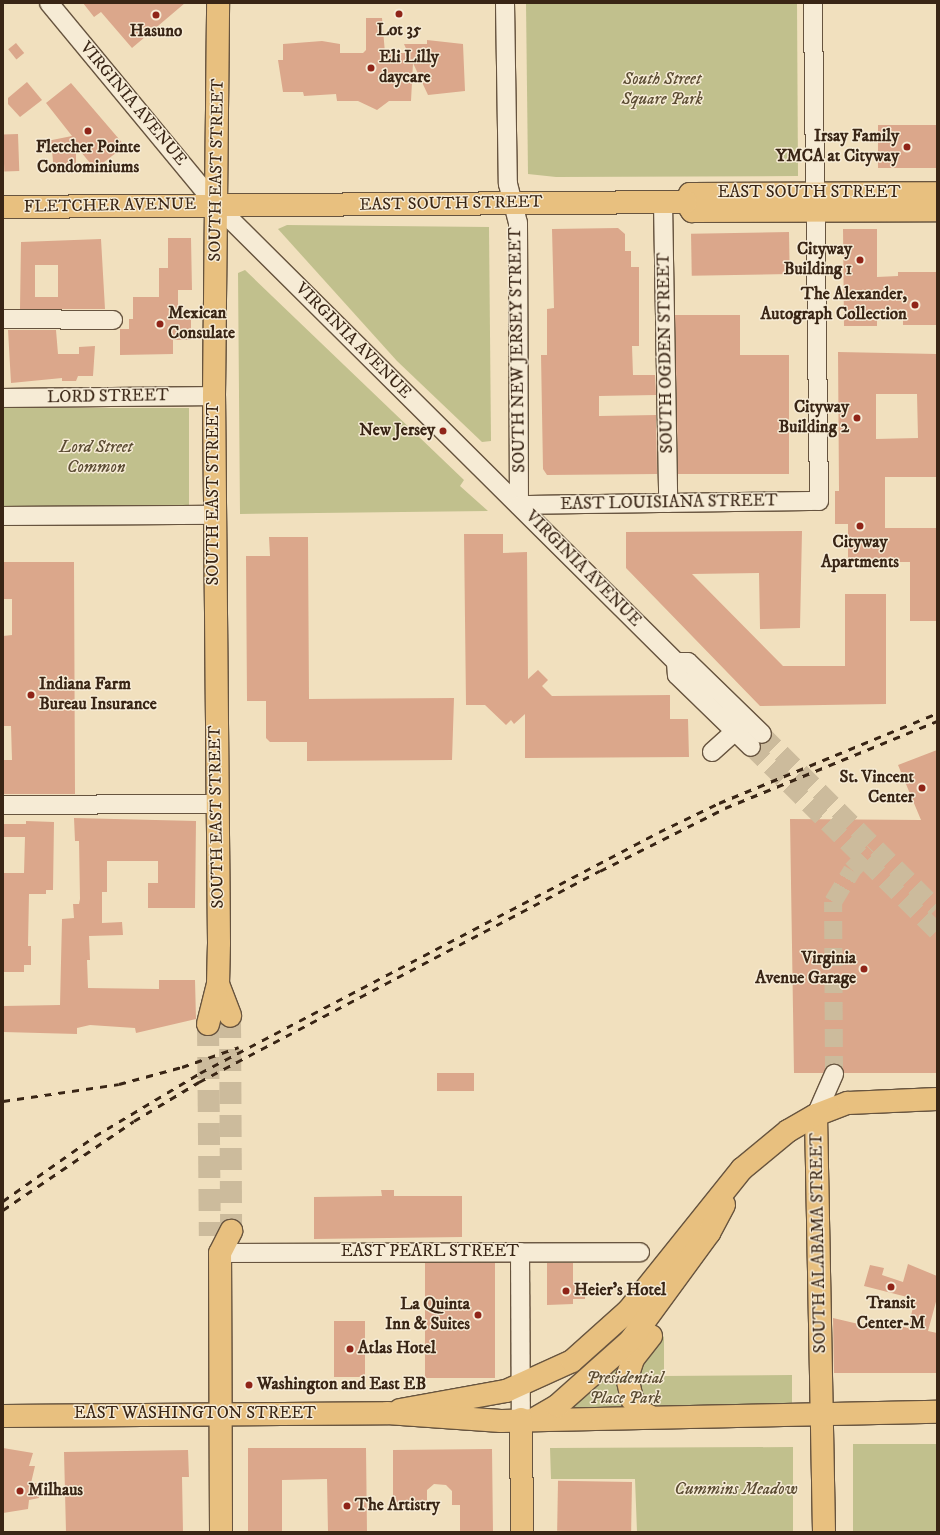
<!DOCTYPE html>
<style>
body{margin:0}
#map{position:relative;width:940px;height:1535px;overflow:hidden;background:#f1e0be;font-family:"IM FELL DW Pica",serif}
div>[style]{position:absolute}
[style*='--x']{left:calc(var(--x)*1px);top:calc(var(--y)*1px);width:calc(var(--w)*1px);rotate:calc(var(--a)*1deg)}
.green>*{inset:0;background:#c1c08d;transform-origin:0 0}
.building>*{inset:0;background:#dba78b;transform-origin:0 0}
.minor-tunnel>*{height:18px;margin-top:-9px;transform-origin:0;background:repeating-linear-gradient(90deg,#ccbb9c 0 18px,transparent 0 27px)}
.major-tunnel>*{height:22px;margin-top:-11px;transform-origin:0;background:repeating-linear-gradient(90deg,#ccbb9c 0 22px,transparent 0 33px)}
.roads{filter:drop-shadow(1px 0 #67543f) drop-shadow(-1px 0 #67543f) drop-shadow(0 1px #67543f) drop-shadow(0 -1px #67543f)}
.minor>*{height:18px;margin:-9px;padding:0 9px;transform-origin:9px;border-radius:9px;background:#f6ebd5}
.major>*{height:22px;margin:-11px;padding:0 11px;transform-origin:11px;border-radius:11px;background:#e8c07f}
.rail>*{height:3px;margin-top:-1.5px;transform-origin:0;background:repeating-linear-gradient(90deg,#392515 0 7px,transparent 0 14px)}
.dots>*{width:11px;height:11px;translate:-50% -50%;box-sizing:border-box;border:2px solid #f6ebd5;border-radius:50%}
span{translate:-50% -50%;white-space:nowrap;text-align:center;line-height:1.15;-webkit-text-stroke:3px #f6ebd5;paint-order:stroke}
.poi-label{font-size:17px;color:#392515;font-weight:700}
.left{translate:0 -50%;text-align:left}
.right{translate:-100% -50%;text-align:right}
.park-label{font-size:17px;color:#5b4c33;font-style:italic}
.street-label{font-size:17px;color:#392515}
.frame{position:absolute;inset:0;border:4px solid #392515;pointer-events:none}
</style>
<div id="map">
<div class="green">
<i style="clip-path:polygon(526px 3px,797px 3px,798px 176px,556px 177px,528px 174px)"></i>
<i style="clip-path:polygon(287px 225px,489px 227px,491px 441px,482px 442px,397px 361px,278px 229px)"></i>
<i style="clip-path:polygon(245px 270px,464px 480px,460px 486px,488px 511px,240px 514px,238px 273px)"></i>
<i style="left:189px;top:408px;width:98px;height:186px;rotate:90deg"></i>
<i style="clip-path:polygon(664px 1336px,664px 1376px,792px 1375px,792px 1407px,566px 1409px,619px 1365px,647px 1355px)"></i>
<i style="left:937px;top:1444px;width:88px;height:84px;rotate:90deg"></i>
<i style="clip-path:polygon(793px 1447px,793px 1532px,637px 1532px,635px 1479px,551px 1479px,550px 1448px)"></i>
</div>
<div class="building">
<i style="clip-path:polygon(83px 3px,185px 3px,132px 48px,101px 12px,94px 17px)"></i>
<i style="clip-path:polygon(366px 18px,382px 18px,385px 53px,408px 53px,404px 44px,427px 44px,427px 40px,463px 44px,465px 91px,428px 95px,413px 63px,411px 101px,389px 101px,377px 110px,358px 101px,337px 101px,336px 94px,304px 96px,303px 92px,283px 92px,278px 60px,283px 60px,283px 44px,322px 41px,340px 44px,340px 53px,363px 53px,366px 50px)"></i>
<i style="left:16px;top:43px;width:13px;height:10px;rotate:51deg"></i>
<i style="clip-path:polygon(27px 82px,42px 100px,20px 117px,8px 104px,8px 98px)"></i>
<i style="clip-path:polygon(71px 83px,125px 146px,95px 169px,76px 146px,76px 168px,68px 169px,68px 173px,54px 173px,52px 150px,42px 142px,72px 136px,46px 103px)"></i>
<i style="left:937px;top:125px;width:43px;height:59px;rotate:90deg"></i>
<i style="left:18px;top:134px;width:37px;height:15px;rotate:88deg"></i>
<i style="clip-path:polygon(618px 228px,625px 234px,625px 251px,631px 251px,631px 267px,639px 267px,639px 346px,632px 346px,633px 375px,655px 375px,656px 395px,599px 396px,599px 416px,656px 415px,657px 474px,547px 475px,543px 469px,541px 355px,547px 355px,547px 309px,554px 308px,552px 229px)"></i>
<i style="clip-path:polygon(843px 229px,877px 229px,877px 277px,898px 276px,898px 272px,937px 272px,937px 325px,903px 325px,903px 315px,877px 315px,877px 326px,844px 326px)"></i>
<i style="left:789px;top:232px;width:42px;height:98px;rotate:89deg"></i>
<i style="clip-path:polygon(168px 238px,191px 238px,192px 290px,178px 290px,178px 319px,191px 319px,191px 340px,173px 340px,173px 354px,120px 355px,120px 329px,129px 329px,129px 319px,133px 319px,133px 297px,159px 297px,159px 268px,168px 268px)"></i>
<i style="clip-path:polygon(evenodd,101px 239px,105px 309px,20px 309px,21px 242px,101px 239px,35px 265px,58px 265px,58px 297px,35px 297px,35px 265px)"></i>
<i style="clip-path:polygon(675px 315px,740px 315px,740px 355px,789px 355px,789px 474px,678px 474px)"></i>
<i style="clip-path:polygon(8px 330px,56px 330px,58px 354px,79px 354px,79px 347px,95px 346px,93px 376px,78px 376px,76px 381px,62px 381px,62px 378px,11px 383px)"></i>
<i style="clip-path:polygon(evenodd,838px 352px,937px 354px,937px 477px,885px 477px,885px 528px,937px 528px,937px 621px,910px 621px,910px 562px,848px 562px,848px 524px,835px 524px,835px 491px,839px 491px,838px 352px,876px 394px,917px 394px,918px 438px,876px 439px,876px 394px)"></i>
<i style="clip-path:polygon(802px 531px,800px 628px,760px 629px,759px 573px,692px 574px,783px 666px,845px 666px,845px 594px,886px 594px,886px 704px,760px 706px,626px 568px,626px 532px)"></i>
<i style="clip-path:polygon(464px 534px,503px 534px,503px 553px,527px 552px,528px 679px,538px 670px,548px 680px,542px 686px,552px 696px,670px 695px,670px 719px,688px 719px,689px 757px,525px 758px,525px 714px,514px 724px,511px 720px,506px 725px,485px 705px,466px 705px)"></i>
<i style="clip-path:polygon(269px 537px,308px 537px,309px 699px,454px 698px,452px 760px,307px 761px,307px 742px,270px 742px,266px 738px,266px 701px,247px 701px,246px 556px,270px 556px)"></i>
<i style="clip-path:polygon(3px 562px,74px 562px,75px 794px,3px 794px,3px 760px,12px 760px,11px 726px,3px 726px,3px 636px,12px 635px,12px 599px,3px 599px)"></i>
<i style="clip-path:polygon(937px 750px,937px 1073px,844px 1073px,833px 1064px,823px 1073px,794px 1073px,790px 819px,921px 820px,898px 765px)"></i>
<i style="clip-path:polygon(74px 818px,196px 821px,195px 908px,148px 908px,148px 883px,158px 883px,158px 861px,107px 861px,107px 892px,102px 892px,102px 923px,122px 922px,123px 935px,89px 936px,90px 960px,87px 960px,88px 988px,159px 989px,159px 980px,195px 980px,196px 1019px,136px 1033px,135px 1028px,90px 1025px,77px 1028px,77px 1034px,3px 1032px,3px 1006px,60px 1005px,62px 919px,74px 918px,73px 904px,79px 904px,80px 899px,79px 841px,75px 841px)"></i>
<i style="clip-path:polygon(26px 821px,54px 822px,53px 890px,46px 890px,46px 894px,29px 894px,28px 946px,31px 946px,31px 965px,24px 965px,24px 972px,3px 972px,3px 873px,24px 873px,25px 837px,3px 837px,3px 824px,26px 824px)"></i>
<i style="left:437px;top:1073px;width:37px;height:18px"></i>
<i style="clip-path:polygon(381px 1190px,394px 1190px,394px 1196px,462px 1196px,462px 1237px,314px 1239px,314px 1197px,382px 1196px)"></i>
<i style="left:425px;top:1263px;width:70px;height:115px"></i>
<i style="clip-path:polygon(547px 1263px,573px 1263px,573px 1282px,585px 1282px,585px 1299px,573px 1299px,573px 1304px,547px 1305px)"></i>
<i style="clip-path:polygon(908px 1264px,937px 1276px,937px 1298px,928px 1331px,937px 1333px,937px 1373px,834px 1373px,833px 1318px,867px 1326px,869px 1319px,908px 1328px,915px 1299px,864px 1286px,870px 1265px,884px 1268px,882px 1275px,903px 1282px)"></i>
<i style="left:334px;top:1321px;width:31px;height:56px"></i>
<i style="clip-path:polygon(3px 1448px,33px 1453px,29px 1466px,35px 1466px,31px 1483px,36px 1483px,39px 1498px,29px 1500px,28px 1509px,3px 1513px)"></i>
<i style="clip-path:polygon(248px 1448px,366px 1448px,367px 1532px,328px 1532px,327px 1479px,282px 1480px,282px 1532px,248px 1532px)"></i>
<i style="clip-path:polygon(492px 1449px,493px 1532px,460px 1532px,460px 1505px,452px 1505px,452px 1491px,446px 1485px,434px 1484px,427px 1490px,427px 1506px,418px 1506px,418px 1511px,393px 1506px,393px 1450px)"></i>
<i style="clip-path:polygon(188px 1450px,189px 1477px,182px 1477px,183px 1532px,66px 1532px,64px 1452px)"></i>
<i style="left:632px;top:1482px;width:50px;height:74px;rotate:91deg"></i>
</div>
<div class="minor-tunnel">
<i style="--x:762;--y:734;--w:247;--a:45"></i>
<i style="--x:751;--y:747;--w:262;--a:44.8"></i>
<i style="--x:834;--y:1074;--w:172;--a:-90.3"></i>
<i style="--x:833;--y:902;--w:37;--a:-59"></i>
<i style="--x:852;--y:870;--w:28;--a:-46"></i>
</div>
<div class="major-tunnel">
<i style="--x:230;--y:1016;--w:215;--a:89.7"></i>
<i style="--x:208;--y:1024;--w:212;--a:89.5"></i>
</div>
<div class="roads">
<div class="minor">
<i style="--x:49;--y:3;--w:262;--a:50.4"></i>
<i style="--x:216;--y:205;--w:648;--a:44.81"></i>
<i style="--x:676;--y:662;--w:13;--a:86"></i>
<i style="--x:677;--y:675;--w:103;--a:44.2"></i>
<i style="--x:505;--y:3;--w:181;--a:89.1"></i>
<i style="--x:508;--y:184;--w:40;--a:75.6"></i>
<i style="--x:518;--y:223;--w:282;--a:89.8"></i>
<i style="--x:663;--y:202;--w:301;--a:89"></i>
<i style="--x:3;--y:319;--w:110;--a:0.5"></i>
<i style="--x:3;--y:398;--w:211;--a:-0.5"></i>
<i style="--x:519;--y:505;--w:300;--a:-0.8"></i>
<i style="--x:819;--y:501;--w:498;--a:-90.7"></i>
<i style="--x:3;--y:516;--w:212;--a:-0.3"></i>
<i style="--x:676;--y:662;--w:12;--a:0"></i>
<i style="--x:688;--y:662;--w:103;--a:44.2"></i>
<i style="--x:712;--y:752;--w:31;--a:-42"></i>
<i style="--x:3;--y:805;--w:215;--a:-0.3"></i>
<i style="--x:816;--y:1115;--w:45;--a:-66.3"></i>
<i style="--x:520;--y:1252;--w:167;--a:89.7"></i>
<i style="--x:220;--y:1253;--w:420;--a:-0.1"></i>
</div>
<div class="major">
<i style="--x:686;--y:202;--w:9;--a:-63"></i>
<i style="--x:690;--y:194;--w:247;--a:-0.2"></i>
<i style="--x:686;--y:202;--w:11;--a:56"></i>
<i style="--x:692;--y:211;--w:245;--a:-0.2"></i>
<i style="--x:3;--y:207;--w:683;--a:-0.42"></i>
<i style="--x:218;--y:984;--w:34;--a:69"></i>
<i style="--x:208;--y:1024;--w:41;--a:-76"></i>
<i style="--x:218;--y:984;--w:41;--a:-88.6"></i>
<i style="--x:219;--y:943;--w:547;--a:-90.52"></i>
<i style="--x:214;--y:396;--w:393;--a:-89.4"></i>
<i style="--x:816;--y:1115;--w:417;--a:88.9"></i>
<i style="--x:651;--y:1336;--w:29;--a:128"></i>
<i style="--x:633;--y:1359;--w:19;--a:108"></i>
<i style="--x:627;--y:1377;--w:23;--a:77"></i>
<i style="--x:632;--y:1399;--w:16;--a:52"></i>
<i style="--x:642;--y:1412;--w:10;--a:29"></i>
<i style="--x:400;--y:1410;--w:108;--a:-10.2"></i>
<i style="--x:506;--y:1391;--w:72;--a:-24.4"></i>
<i style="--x:572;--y:1361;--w:76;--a:-41.8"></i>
<i style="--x:629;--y:1310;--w:181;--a:-51.3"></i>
<i style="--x:742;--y:1169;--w:60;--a:-39.6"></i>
<i style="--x:788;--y:1131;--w:32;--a:-30"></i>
<i style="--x:816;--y:1115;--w:34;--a:-21"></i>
<i style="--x:848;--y:1103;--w:89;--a:-2.6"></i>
<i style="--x:3;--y:1416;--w:384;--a:-0.4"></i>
<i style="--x:387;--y:1413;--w:114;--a:4"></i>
<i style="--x:501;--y:1421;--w:436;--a:-1.2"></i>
<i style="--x:536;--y:1418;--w:24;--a:-30"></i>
<i style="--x:557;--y:1406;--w:98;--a:-41.7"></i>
<i style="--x:630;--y:1341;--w:134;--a:-53.8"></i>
<i style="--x:709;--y:1233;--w:32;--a:-62"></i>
<i style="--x:521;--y:1419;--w:113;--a:89.5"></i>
<i style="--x:221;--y:1532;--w:279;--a:-90.2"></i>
<i style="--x:220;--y:1253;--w:25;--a:-63"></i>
</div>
</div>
<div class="rail">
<i style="--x:3;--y:1101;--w:117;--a:-8.3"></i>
<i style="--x:119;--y:1084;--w:65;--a:-15.1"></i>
<i style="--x:182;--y:1067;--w:60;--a:-19.3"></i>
<i style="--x:3;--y:1201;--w:113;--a:-35.2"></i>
<i style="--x:95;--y:1136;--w:122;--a:-31"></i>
<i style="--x:200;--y:1073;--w:518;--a:-27.7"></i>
<i style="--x:659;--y:832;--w:67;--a:-25.8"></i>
<i style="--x:719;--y:803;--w:236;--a:-22.4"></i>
<i style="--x:3;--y:1210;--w:158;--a:-34.2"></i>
<i style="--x:134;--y:1121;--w:76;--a:-31"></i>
<i style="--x:199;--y:1082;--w:453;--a:-27.8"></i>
<i style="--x:600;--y:871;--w:140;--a:-26.7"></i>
<i style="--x:725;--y:808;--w:229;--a:-22.3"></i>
</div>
<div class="dots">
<i style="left:399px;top:14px;background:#8f2418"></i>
<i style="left:156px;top:15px;background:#8f2418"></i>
<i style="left:371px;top:68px;background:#8f2418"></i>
<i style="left:88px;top:131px;background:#8f2418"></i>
<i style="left:907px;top:147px;background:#8f2418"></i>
<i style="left:860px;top:260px;background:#8f2418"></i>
<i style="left:915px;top:305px;background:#8f2418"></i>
<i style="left:160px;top:324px;background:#8f2418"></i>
<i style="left:857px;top:418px;background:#8f2418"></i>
<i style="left:443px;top:431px;background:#8f2418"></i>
<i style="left:860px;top:526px;background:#8f2418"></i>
<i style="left:31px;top:695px;background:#8f2418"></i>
<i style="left:922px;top:788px;background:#8f2418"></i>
<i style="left:864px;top:969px;background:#8f2418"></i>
<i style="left:891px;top:1287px;background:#8f2418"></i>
<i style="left:566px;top:1291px;background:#8f2418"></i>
<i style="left:478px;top:1315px;background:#8f2418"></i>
<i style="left:350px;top:1349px;background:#8f2418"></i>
<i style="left:249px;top:1385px;background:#8f2418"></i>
<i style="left:20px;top:1491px;background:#8f2418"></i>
<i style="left:347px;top:1506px;background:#8f2418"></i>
</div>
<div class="poi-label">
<span style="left:399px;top:31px">Lot 35</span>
<span style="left:156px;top:32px">Hasuno</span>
<span class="left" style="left:379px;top:68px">Eli Lilly<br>daycare</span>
<span class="right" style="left:899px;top:147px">Irsay Family<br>YMCA at Cityway</span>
<span style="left:88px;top:158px">Fletcher Pointe<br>Condominiums</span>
<span class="right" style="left:852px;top:260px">Cityway<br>Building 1</span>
<span class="right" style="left:907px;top:305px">The Alexander,<br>Autograph Collection</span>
<span class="left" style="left:168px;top:324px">Mexican<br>Consulate</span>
<span class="right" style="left:849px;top:418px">Cityway<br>Building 2</span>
<span class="right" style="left:435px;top:431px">New Jersey</span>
<span style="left:860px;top:553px">Cityway<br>Apartments</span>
<span class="left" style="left:39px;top:695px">Indiana Farm<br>Bureau Insurance</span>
<span class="right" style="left:914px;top:788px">St. Vincent<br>Center</span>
<span class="right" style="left:856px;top:969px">Virginia<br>Avenue Garage</span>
<span class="left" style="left:574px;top:1291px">Heier's Hotel</span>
<span style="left:891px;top:1314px">Transit<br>Center-M</span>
<span class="right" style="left:470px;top:1315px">La Quinta<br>Inn &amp; Suites</span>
<span class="left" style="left:358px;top:1349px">Atlas Hotel</span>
<span class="left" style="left:257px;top:1385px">Washington and East EB</span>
<span class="left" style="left:28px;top:1491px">Milhaus</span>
<span class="left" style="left:355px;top:1506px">The Artistry</span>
</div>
<div class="park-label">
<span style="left:662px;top:90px">South Street<br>Square Park</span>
<span style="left:96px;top:458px">Lord Street<br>Common</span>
<span style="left:625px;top:1389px">Presidential<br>Place Park</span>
<span style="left:736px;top:1490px">Cummins Meadow</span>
</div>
<div class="street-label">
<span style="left:133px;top:104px;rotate:50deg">VIRGINIA AVENUE</span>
<span style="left:217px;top:170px;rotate:-89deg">SOUTH EAST STREET</span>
<span style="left:809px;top:193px">EAST SOUTH STREET</span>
<span style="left:451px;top:204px;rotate:-1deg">EAST SOUTH STREET</span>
<span style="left:110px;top:206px;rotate:-1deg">FLETCHER AVENUE</span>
<span style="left:353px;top:341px;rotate:45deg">VIRGINIA AVENUE</span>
<span style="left:518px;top:350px;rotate:-91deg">SOUTH NEW JERSEY STREET</span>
<span style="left:666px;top:353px;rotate:-91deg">SOUTH OGDEN STREET</span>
<span style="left:108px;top:397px;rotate:-1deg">LORD STREET</span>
<span style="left:214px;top:494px;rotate:-90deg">SOUTH EAST STREET</span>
<span style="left:669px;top:503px;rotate:-1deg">EAST LOUISIANA STREET</span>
<span style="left:583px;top:569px;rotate:45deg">VIRGINIA AVENUE</span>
<span style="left:217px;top:817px;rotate:-91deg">SOUTH EAST STREET</span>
<span style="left:819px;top:1243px;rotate:-91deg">SOUTH ALABAMA STREET</span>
<span style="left:430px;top:1252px">EAST PEARL STREET</span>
<span style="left:195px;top:1414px">EAST WASHINGTON STREET</span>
</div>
<div class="frame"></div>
</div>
